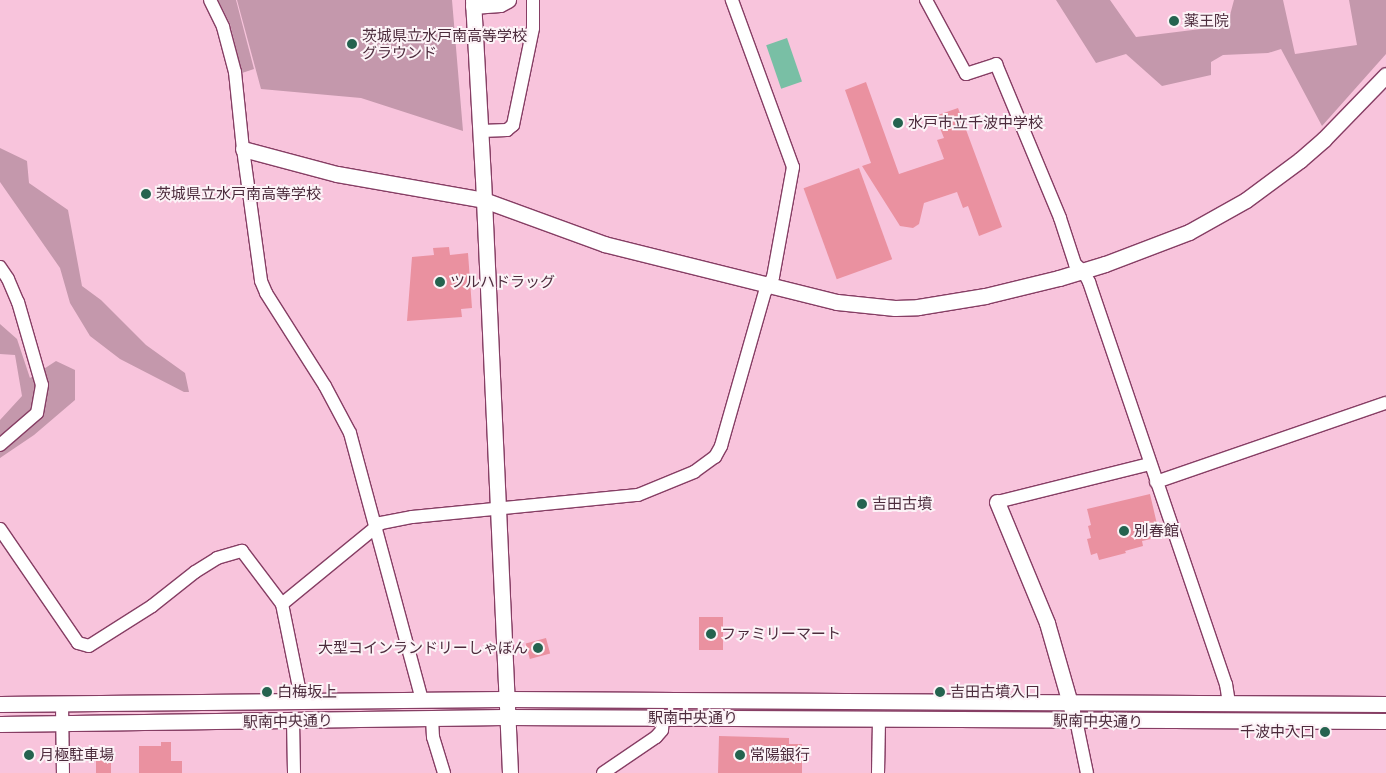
<!DOCTYPE html>
<meta charset="utf-8">
<style>
body{margin:0}
#map{position:relative;width:1386px;height:773px;overflow:hidden;background:#f8c4dc;font-family:"Asap Condensed","Noto Sans JP",sans-serif}
div>[style]{position:absolute}
[style*='--x']{left:calc(var(--x)*1px);top:calc(var(--y)*1px);width:calc(var(--w)*1px);rotate:calc(var(--a)*1deg)}
.green>*{inset:0;background:#c498ac}
.water>*{inset:0;background:#79bfa5;transform-origin:0 0}
.building>*{inset:0;background:#ea91a0;transform-origin:0 0}
.roads{filter:drop-shadow(1px 0 #863e64) drop-shadow(-1px 0 #863e64) drop-shadow(0 1px #863e64) drop-shadow(0 -1px #863e64)}
.minor>*{height:12px;margin:-6px;padding:0 6px;transform-origin:6px;border-radius:6px;background:#fff}
.tertiary>*{height:15px;margin:-7.5px;padding:0 7.5px;transform-origin:7.5px;border-radius:7.5px;background:#fff}
.dots>*{width:14px;height:14px;translate:-50% -50%;box-sizing:border-box;border:2px solid #fcf3f7;border-radius:50%}
span{translate:-50% -50%;white-space:nowrap;text-align:center;line-height:1.15;-webkit-text-stroke:4px #fcf3f7;paint-order:stroke}
.poi-label{font-size:15px;color:#4c2b3c}
.left{translate:0 -50%;text-align:left}
.right{translate:-100% -50%;text-align:right}
.street-label{font-size:15px;color:#4c2b3c}
</style>
<div id="map">
<div class="green">
<i style="clip-path:polygon(218px 0,236px 0,254px 69px,242px 73px,230px 24px)"></i>
<i style="clip-path:polygon(237px 0,452px 0,463px 131px,361px 98px,261px 89px)"></i>
<i style="clip-path:polygon(1056px 0,1110px 0,1136px 37px,1217px 27px,1230px 15px,1234px 0,1283px 0,1295px 54px,1357px 45px,1349px 0,1386px 0,1386px 54px,1322px 126px,1281px 49px,1268px 53px,1223px 55px,1211px 62px,1211px 75px,1162px 86px,1126px 54px,1096px 63px)"></i>
<i style="clip-path:polygon(0 148px,27px 161px,29px 183px,68px 210px,82px 286px,101px 300px,146px 345px,185px 373px,189px 392px,184px 392px,120px 359px,90px 336px,70px 303px,60px 268px,0 182px)"></i>
<i style="clip-path:polygon(0 324px,17px 339px,30px 378px,56px 361px,75px 370px,75px 400px,34px 435px,0 458px,0 420px,22px 396px,15px 355px,0 354px)"></i>
</div>
<div class="water">
<i style="left:787px;top:38px;width:46px;height:22px;rotate:71deg"></i>
</div>
<div class="building">
<i style="clip-path:polygon(866px 82px,899px 174px,944px 159px,937px 140px,944px 138px,935px 116px,958px 108px,1002px 227px,979px 236px,968px 206px,963px 208px,957px 192px,924px 203px,919px 224px,913px 228px,900px 226px,862px 166px,871px 163px,845px 90px)"></i>
<i style="left:859px;top:168px;width:97px;height:59px;rotate:70deg"></i>
<i style="clip-path:polygon(449px 247px,450px 255px,468px 253px,472px 308px,461px 309px,462px 317px,407px 321px,412px 257px,434px 255px,433px 248px)"></i>
<i style="clip-path:polygon(1150px 494px,1160px 537px,1142px 541px,1143px 546px,1125px 551px,1126px 553px,1099px 560px,1097px 553px,1091px 555px,1087px 539px,1091px 538px,1088px 526px,1091px 525px,1087px 509px)"></i>
<i style="left:699px;top:617px;width:24px;height:33px"></i>
<i style="left:546px;top:638px;width:16px;height:21px;rotate:75deg"></i>
<i style="clip-path:polygon(719px 736px,789px 738px,789px 744px,802px 744px,802px 773px,718px 773px)"></i>
<i style="clip-path:polygon(161px 742px,171px 742px,171px 761px,182px 761px,182px 773px,139px 773px,139px 746px,161px 746px)"></i>
<i style="left:96px;top:759px;width:15px;height:14px"></i>
</div>
<div class="roads">
<div class="minor">
<i style="--x:210;--y:0;--w:30;--a:64"></i>
<i style="--x:223;--y:27;--w:47;--a:75.1"></i>
<i style="--x:235;--y:72;--w:77;--a:84.1"></i>
<i style="--x:243;--y:149;--w:133;--a:82.2"></i>
<i style="--x:261;--y:281;--w:13;--a:67"></i>
<i style="--x:266;--y:293;--w:110;--a:57.6"></i>
<i style="--x:325;--y:386;--w:53;--a:62"></i>
<i style="--x:350;--y:433;--w:277;--a:74.9"></i>
<i style="--x:926;--y:0;--w:84;--a:61.6"></i>
<i style="--x:966;--y:74;--w:32;--a:-18"></i>
<i style="--x:996;--y:64;--w:167;--a:67.4"></i>
<i style="--x:1060;--y:218;--w:48;--a:71.9"></i>
<i style="--x:1075;--y:264;--w:11;--a:41"></i>
<i style="--x:1083;--y:271;--w:13;--a:61"></i>
<i style="--x:1089;--y:282;--w:425;--a:71.2"></i>
<i style="--x:1226;--y:684;--w:18;--a:81"></i>
<i style="--x:481;--y:131;--w:26;--a:-2"></i>
<i style="--x:507;--y:130;--w:8;--a:-40"></i>
<i style="--x:513;--y:125;--w:99;--a:-78.3"></i>
<i style="--x:533;--y:28;--w:28;--a:-90"></i>
<i style="--x:0;--y:267;--w:14;--a:56"></i>
<i style="--x:8;--y:279;--w:25;--a:67"></i>
<i style="--x:18;--y:302;--w:86;--a:73.9"></i>
<i style="--x:42;--y:385;--w:28;--a:100"></i>
<i style="--x:37;--y:413;--w:49;--a:139.1"></i>
<i style="--x:1156;--y:482;--w:243;--a:-19"></i>
<i style="--x:997;--y:502;--w:157;--a:-14"></i>
<i style="--x:0;--y:529;--w:138;--a:55.6"></i>
<i style="--x:78;--y:643;--w:11;--a:15"></i>
<i style="--x:89;--y:646;--w:75;--a:-32.4"></i>
<i style="--x:152;--y:606;--w:55;--a:-38.3"></i>
<i style="--x:195;--y:572;--w:26;--a:-32"></i>
<i style="--x:217;--y:558;--w:26;--a:-16"></i>
<i style="--x:242;--y:551;--w:66;--a:53"></i>
<i style="--x:282;--y:604;--w:100;--a:78.5"></i>
<i style="--x:282;--y:604;--w:128;--a:-39.3"></i>
<i style="--x:381;--y:523;--w:32;--a:-11"></i>
<i style="--x:412;--y:517;--w:227;--a:-5.6"></i>
<i style="--x:638;--y:495;--w:61;--a:-22.3"></i>
<i style="--x:694;--y:472;--w:26;--a:-36"></i>
<i style="--x:715;--y:457;--w:13;--a:-61"></i>
<i style="--x:721;--y:446;--w:160;--a:-74.1"></i>
<i style="--x:765;--y:292;--w:17;--a:-62"></i>
<i style="--x:773;--y:277;--w:112;--a:-79.7"></i>
<i style="--x:793;--y:167;--w:178;--a:-110.1"></i>
<i style="--x:62;--y:704;--w:69;--a:89.2"></i>
<i style="--x:432;--y:718;--w:19;--a:87"></i>
<i style="--x:433;--y:737;--w:38;--a:73"></i>
<i style="--x:293;--y:720;--w:53;--a:88.9"></i>
<i style="--x:1076;--y:720;--w:54;--a:78.3"></i>
<i style="--x:603;--y:773;--w:64;--a:-34.2"></i>
<i style="--x:656;--y:737;--w:9;--a:-49"></i>
<i style="--x:662;--y:730;--w:12;--a:-85"></i>
<i style="--x:878;--y:773;--w:54;--a:-88.9"></i>
</div>
<div class="tertiary">
<i style="--x:473;--y:0;--w:178;--a:86.8"></i>
<i style="--x:483;--y:178;--w:596;--a:87.4"></i>
<i style="--x:473;--y:6;--w:27;--a:-4"></i>
<i style="--x:500;--y:4;--w:9;--a:-27"></i>
<i style="--x:243;--y:149;--w:97;--a:14.9"></i>
<i style="--x:337;--y:174;--w:149;--a:10"></i>
<i style="--x:484;--y:200;--w:128;--a:20.1"></i>
<i style="--x:604;--y:244;--w:240;--a:14"></i>
<i style="--x:837;--y:302;--w:58;--a:5.9"></i>
<i style="--x:895;--y:308;--w:23;--a:-2"></i>
<i style="--x:918;--y:307;--w:68;--a:-9.3"></i>
<i style="--x:985;--y:296;--w:76;--a:-13.7"></i>
<i style="--x:1059;--y:278;--w:48;--a:-16.9"></i>
<i style="--x:1105;--y:264;--w:90;--a:-20.9"></i>
<i style="--x:1189;--y:232;--w:65;--a:-29.3"></i>
<i style="--x:1246;--y:200;--w:67;--a:-36.5"></i>
<i style="--x:1300;--y:160;--w:32;--a:-41"></i>
<i style="--x:1324;--y:139;--w:89;--a:-45.9"></i>
<i style="--x:997;--y:502;--w:131;--a:67.5"></i>
<i style="--x:1047;--y:623;--w:91;--a:74"></i>
<i style="--x:0;--y:704;--w:507;--a:-0.57"></i>
<i style="--x:507;--y:699;--w:879;--a:0.33"></i>
<i style="--x:0;--y:724;--w:508;--a:-0.79"></i>
<i style="--x:508;--y:717;--w:878;--a:0.26"></i>
</div>
</div>
<div class="dots">
<i style="left:1174px;top:21px;background:#25634f"></i>
<i style="left:352px;top:44px;background:#25634f"></i>
<i style="left:898px;top:123px;background:#25634f"></i>
<i style="left:146px;top:194px;background:#25634f"></i>
<i style="left:440px;top:282px;background:#25634f"></i>
<i style="left:862px;top:504px;background:#25634f"></i>
<i style="left:1124px;top:531px;background:#25634f"></i>
<i style="left:711px;top:634px;background:#25634f"></i>
<i style="left:538px;top:648px;background:#25634f"></i>
<i style="left:267px;top:692px;background:#25634f"></i>
<i style="left:940px;top:692px;background:#25634f"></i>
<i style="left:1325px;top:732px;background:#25634f"></i>
<i style="left:29px;top:755px;background:#25634f"></i>
<i style="left:740px;top:755px;background:#25634f"></i>
</div>
<div class="poi-label">
<span class="left" style="left:1184px;top:21px">薬王院</span>
<span class="left" style="left:362px;top:44px">茨城県立水戸南高等学校<br>グラウンド</span>
<span class="left" style="left:908px;top:123px">水戸市立千波中学校</span>
<span class="left" style="left:156px;top:194px">茨城県立水戸南高等学校</span>
<span class="left" style="left:450px;top:282px">ツルハドラッグ</span>
<span class="left" style="left:872px;top:504px">吉田古墳</span>
<span class="left" style="left:1134px;top:531px">別春館</span>
<span class="left" style="left:721px;top:634px">ファミリーマート</span>
<span class="right" style="left:528px;top:648px">大型コインランドリーしゃぼん</span>
<span class="left" style="left:277px;top:692px">白梅坂上</span>
<span class="left" style="left:950px;top:692px">吉田古墳入口</span>
<span class="right" style="left:1315px;top:732px">千波中入口</span>
<span class="left" style="left:39px;top:755px">月極駐車場</span>
<span class="left" style="left:750px;top:755px">常陽銀行</span>
</div>
<div class="street-label">
<span style="left:693px;top:718px">駅南中央通り</span>
<span style="left:288px;top:721px;rotate:-1deg">駅南中央通り</span>
<span style="left:1098px;top:721px;rotate:1deg">駅南中央通り</span>
</div>
</div>
